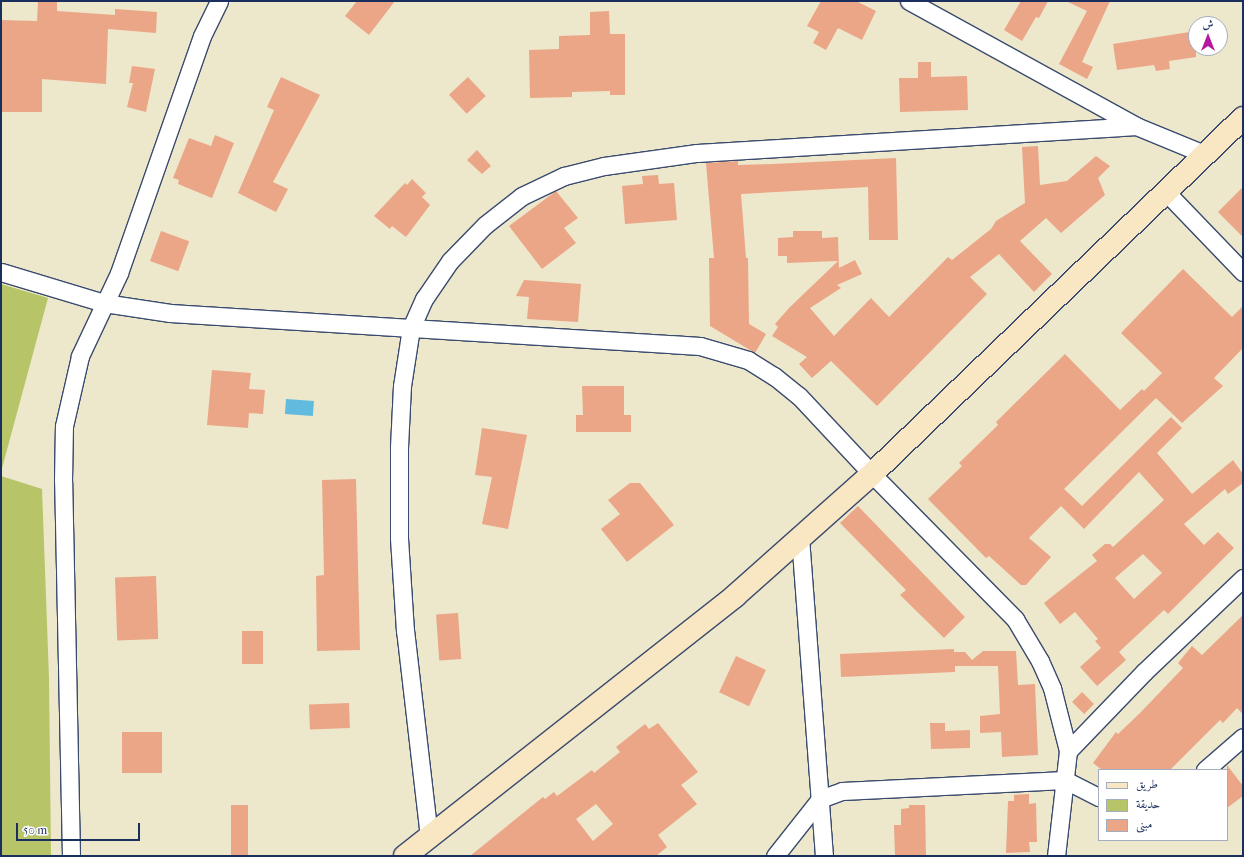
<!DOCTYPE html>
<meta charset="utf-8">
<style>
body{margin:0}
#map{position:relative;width:1244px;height:857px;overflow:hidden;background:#ede7cb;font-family:"IM FELL French Canon",Amiri,serif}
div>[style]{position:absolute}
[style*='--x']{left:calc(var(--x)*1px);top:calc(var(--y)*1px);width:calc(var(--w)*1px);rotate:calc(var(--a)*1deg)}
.green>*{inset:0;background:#b7c568}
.water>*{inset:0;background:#61bbde;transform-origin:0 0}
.building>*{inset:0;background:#eba687;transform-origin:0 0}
.roads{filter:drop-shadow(1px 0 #3a4b6e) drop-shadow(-1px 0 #3a4b6e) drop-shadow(0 1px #3a4b6e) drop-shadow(0 -1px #3a4b6e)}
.street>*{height:17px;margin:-8.5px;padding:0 8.5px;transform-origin:8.5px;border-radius:8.5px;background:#fff}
.secondary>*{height:22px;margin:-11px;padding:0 11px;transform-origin:11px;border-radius:11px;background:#f9e7c3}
span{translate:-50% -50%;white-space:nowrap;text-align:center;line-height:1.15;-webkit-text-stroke:4px #fff;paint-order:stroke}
.frame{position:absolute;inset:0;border:2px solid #1b2f5e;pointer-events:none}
.legend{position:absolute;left:1098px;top:769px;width:130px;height:72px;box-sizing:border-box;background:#fff;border:1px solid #a4acbf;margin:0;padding:5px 7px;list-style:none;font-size:12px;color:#1b2f5e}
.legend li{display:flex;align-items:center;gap:8px;height:20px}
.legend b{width:20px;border:1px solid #a4acbf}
.north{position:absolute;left:1188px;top:16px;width:40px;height:40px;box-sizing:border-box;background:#fff;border:1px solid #a4acbf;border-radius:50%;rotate:0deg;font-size:11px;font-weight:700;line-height:16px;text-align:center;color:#1b2f5e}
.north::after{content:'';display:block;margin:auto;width:14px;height:18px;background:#b5179e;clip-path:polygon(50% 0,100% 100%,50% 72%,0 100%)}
.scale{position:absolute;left:16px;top:823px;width:124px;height:18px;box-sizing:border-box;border:2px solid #1b2f5e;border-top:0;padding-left:5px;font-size:12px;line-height:14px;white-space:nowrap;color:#1b2f5e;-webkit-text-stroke:3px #fff;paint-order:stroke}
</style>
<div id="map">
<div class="green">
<i style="clip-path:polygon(1px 284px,48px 298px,1px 472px)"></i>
<i style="clip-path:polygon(1px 476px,42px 489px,49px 678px,51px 856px,1px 856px)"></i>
</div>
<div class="water">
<i style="left:286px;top:399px;width:28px;height:15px;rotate:4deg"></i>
</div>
<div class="building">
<i style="clip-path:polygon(38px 1px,57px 1px,57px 11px,115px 15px,115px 9px,157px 12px,156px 33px,108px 29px,106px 84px,42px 79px,42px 112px,1px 112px,1px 20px,37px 21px)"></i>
<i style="clip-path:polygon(357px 1px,395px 1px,369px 35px,345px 16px)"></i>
<i style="clip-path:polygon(821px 1px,856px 1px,876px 11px,862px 40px,838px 28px,826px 50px,813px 43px,819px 32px,807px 26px)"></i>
<i style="clip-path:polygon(1021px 1px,1048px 1px,1039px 18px,1036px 17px,1022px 41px,1004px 30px)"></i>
<i style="clip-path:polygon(1066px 1px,1110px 1px,1082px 62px,1093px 67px,1087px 79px,1059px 64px,1087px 11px)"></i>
<i style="clip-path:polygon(609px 11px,610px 34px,625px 34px,625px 95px,610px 95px,610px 91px,572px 92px,572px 97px,530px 98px,529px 50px,559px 49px,559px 36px,590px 35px,590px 12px)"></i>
<i style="clip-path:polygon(1196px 31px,1196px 57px,1169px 61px,1170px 69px,1156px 71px,1154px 65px,1117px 70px,1113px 44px)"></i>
<i style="clip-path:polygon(918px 62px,931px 62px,931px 77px,967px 76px,968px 110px,900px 112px,899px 78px,918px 78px)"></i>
<i style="clip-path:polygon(132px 66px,155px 69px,146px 112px,127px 107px,133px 83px,129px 83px)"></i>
<i style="clip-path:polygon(281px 77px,320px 95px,273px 182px,288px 189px,276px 212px,238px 193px,274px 110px,267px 107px)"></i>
<i style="left:468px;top:77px;width:26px;height:26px;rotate:47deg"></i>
<i style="clip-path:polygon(215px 135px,234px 143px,212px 198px,178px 184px,179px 180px,173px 178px,189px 138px,211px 146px)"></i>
<i style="clip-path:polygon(1038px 146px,1040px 185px,1067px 181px,1096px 156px,1110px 166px,1098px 178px,1105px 195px,1061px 233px,1046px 218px,1020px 241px,1052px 274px,1034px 292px,999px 254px,970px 277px,987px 294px,877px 406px,831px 361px,812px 378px,799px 364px,807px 357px,772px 336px,778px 327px,775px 324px,789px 308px,838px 261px,787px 263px,787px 256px,778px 256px,778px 238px,793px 237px,793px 231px,822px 231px,822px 238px,838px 237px,839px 268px,855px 260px,862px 274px,837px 285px,841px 288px,810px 308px,834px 336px,871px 298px,889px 317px,948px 257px,952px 260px,991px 229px,996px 221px,1025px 203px,1022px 147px)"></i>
<i style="clip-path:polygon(477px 150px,491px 166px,482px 174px,467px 160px)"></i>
<i style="clip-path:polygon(896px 158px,898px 240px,869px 240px,868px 187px,741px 194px,746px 258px,748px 258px,749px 324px,766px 334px,755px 353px,710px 326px,709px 258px,714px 258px,706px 163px,738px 161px,738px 165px,773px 164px)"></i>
<i style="clip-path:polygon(658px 175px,659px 184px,674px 183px,677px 220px,625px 224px,622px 186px,643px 184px,642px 176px)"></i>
<i style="clip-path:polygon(412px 179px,426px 193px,422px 197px,430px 205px,406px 237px,392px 226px,390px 229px,374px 216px,405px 183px,407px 185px)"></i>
<i style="clip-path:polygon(1243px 187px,1243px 237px,1218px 212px)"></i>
<i style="clip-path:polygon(556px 191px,578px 218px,564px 228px,576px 243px,542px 269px,509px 226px)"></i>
<i style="left:161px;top:231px;width:30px;height:32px;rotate:20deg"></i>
<i style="clip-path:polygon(evenodd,1183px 269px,1232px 317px,1243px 306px,1243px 348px,1214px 378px,1223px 386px,1182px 423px,1156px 398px,1064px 489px,1082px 506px,1171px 417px,1182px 428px,1157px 453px,1192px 494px,1233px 460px,1243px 474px,1243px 483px,1228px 494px,1225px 489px,1184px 524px,1204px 545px,1218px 532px,1234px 548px,1168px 614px,1164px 610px,1119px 652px,1126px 660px,1097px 686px,1080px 667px,1101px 648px,1095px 641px,1098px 639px,1075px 612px,1060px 624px,1044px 603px,1097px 561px,1092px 555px,1105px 544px,1110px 544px,1113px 547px,1164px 500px,1139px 472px,1084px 529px,1061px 506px,1029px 538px,1051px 557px,1026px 585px,1021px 585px,989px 556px,986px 558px,928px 499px,962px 466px,959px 463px,998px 425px,996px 422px,1065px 354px,1120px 410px,1142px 389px,1144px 391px,1162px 373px,1121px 333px,1183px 269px,1143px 554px,1162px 573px,1134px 599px,1115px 578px,1143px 554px)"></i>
<i style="clip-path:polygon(524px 280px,581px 284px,578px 322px,527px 319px,529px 297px,516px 296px)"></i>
<i style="clip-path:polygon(212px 370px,251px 373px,249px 389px,265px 390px,263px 414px,249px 413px,248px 428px,207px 425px)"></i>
<i style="clip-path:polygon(582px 386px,624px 386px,624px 415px,631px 415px,631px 432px,576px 432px,576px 415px,583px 415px)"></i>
<i style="clip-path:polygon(482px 428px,527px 435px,508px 529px,482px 524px,492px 477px,475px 475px)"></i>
<i style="clip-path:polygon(356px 479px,360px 650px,317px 651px,316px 576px,324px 575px,322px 480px)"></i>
<i style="clip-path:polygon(630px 483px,640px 483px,674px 525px,627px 562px,601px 529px,620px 514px,608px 500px)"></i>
<i style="clip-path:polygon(858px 506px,965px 617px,944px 638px,900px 595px,906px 590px,840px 523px)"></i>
<i style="left:156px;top:576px;width:63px;height:41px;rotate:88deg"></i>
<i style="left:458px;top:613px;width:46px;height:22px;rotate:86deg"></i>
<i style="clip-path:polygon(1243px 615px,1243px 714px,1237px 708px,1223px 723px,1220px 720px,1170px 770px,1102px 770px,1093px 763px,1116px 732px,1118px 734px,1140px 713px,1183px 668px,1178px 663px,1192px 646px,1202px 655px)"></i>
<i style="left:242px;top:631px;width:21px;height:33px"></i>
<i style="clip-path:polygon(954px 649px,954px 652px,965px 652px,972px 660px,983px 651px,1016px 651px,1018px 685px,1035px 684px,1038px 755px,1002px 757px,1001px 732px,980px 733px,980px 716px,1000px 714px,998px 666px,955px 666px,955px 672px,841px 677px,840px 654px)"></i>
<i style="left:736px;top:656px;width:33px;height:40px;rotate:25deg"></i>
<i style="left:1082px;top:692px;width:17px;height:14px;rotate:45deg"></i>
<i style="left:349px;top:703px;width:25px;height:40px;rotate:88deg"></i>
<i style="clip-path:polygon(evenodd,658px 723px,698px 772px,681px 785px,697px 804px,658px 835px,667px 847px,656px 856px,470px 856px,543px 797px,545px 799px,554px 792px,557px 796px,592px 770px,594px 773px,620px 752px,616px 747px,645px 724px,649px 729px,658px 723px,596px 804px,613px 824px,593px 841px,576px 819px,596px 804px)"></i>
<i style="clip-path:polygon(930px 723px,945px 723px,945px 731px,970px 730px,970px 748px,931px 749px)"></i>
<i style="left:122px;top:732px;width:40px;height:41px"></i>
<i style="clip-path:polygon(1227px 765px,1243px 786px,1243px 796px,1227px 808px)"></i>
<i style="clip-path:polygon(1029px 794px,1029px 804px,1036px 803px,1037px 842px,1029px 842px,1030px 852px,1006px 853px,1008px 801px,1014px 801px,1014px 795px)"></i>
<i style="left:231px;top:805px;width:17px;height:51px"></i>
<i style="clip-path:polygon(909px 805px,925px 805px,926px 856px,895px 856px,894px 825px,901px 825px,901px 809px,909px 808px)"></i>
</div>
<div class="roads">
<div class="street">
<i style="--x:909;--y:1;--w:259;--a:28.8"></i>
<i style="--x:1136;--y:126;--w:74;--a:22.4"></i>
<i style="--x:1166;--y:192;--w:111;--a:46.1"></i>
<i style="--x:1;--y:272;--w:108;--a:16.8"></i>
<i style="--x:104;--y:303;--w:67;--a:8.6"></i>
<i style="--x:170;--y:313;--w:531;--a:3.56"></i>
<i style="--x:700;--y:346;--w:50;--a:16.3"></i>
<i style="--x:748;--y:360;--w:31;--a:32"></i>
<i style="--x:774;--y:376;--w:32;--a:39"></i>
<i style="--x:799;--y:396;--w:107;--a:46.9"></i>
<i style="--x:872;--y:474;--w:204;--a:45.4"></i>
<i style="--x:1015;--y:619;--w:49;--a:59.2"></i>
<i style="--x:1040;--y:661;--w:30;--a:66"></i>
<i style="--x:1052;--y:688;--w:65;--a:75.7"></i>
<i style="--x:1068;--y:751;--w:106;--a:96.5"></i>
<i style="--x:800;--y:537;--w:320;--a:85.7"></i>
<i style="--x:1068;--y:751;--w:110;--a:-46.1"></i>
<i style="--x:1144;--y:672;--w:137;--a:-43.5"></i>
<i style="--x:1205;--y:770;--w:50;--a:-41"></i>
<i style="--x:429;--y:837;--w:207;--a:-96.6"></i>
<i style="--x:405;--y:631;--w:94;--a:-93.7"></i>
<i style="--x:399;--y:537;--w:90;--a:-90"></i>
<i style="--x:399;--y:447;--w:61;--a:-87.2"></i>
<i style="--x:402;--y:386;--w:59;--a:-81.2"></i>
<i style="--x:411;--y:328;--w:32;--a:-66"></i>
<i style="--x:424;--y:299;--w:46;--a:-55.6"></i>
<i style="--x:450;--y:261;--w:50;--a:-45.8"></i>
<i style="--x:485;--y:225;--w:47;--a:-38.1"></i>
<i style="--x:522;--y:196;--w:47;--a:-25.5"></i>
<i style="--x:564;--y:176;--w:41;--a:-14"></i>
<i style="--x:604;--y:166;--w:94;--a:-8"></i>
<i style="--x:697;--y:153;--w:440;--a:-3.5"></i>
<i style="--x:71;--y:856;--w:375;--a:-91.2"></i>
<i style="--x:63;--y:481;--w:55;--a:-89"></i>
<i style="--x:64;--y:426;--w:72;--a:-77.1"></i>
<i style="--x:80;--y:356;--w:92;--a:-64.8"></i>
<i style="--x:119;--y:273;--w:251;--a:-70.7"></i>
<i style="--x:202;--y:36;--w:39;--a:-64"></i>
<i style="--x:775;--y:856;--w:73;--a:-51.7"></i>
<i style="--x:820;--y:799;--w:23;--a:-20"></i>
<i style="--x:842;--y:791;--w:223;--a:-2.8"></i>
<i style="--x:1065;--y:780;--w:38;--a:27"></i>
</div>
<div class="secondary">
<i style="--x:405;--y:856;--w:420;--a:-38.2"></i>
<i style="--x:735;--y:596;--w:183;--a:-41.7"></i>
<i style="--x:872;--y:474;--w:514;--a:-43.82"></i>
</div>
</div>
<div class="frame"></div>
<ul class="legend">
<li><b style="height:5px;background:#f9e7c3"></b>طريق</li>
<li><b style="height:11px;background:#b7c568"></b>حديقة</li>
<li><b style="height:11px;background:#eba687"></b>مبنى</li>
</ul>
<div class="north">ش</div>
<div class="scale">50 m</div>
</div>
